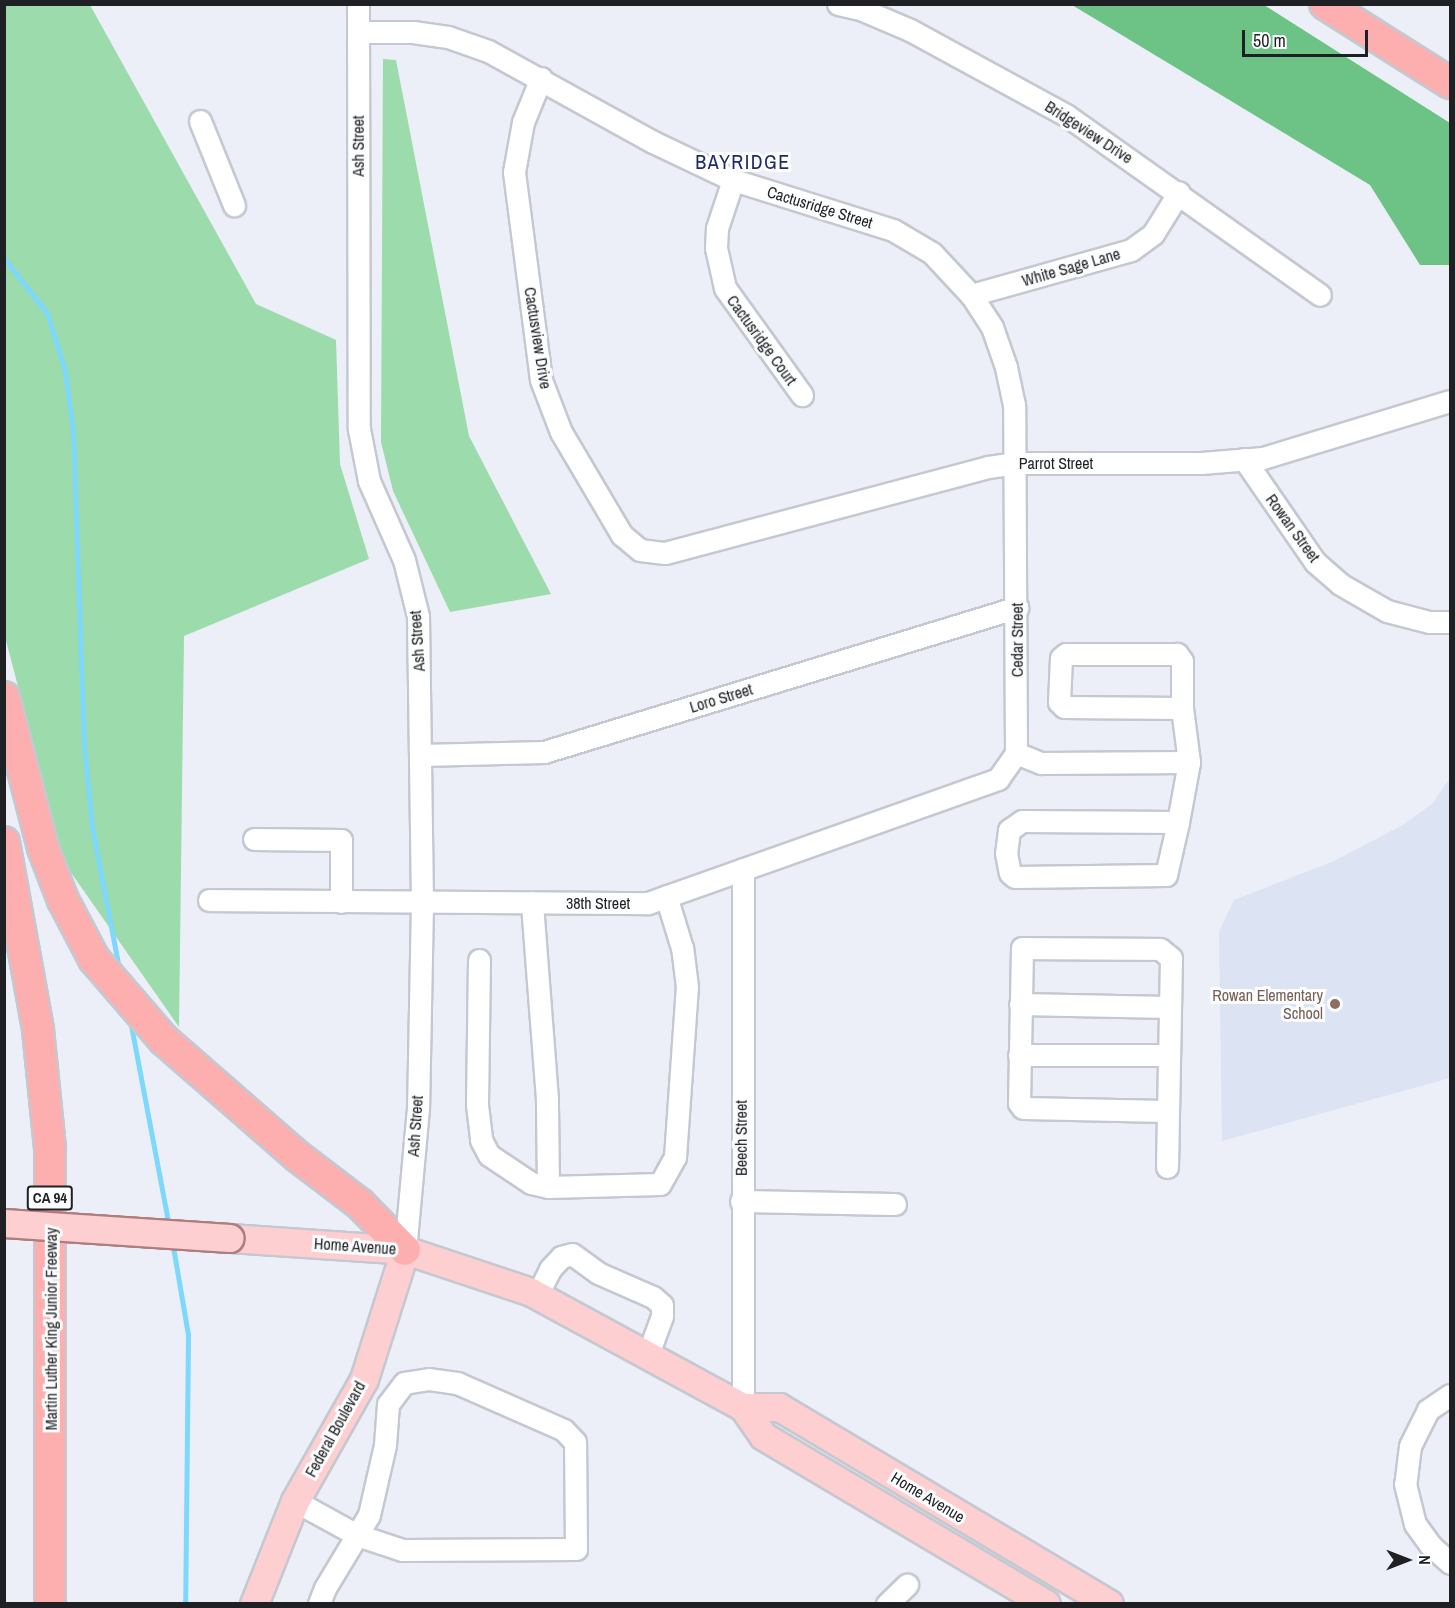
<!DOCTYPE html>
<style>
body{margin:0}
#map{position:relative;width:1455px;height:1608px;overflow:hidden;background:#eceff7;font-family:"Archivo Narrow",sans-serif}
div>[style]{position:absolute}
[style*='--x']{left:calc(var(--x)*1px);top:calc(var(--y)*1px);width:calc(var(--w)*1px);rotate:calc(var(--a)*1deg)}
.built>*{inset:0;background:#dce3f2}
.green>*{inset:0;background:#9cdbab}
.forest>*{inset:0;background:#6cc385}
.stream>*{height:5px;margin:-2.5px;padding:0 2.5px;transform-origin:2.5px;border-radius:2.5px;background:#7dd8fb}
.roads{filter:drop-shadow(2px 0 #c4c8d0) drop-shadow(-2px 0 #c4c8d0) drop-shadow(0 2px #c4c8d0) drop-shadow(0 -2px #c4c8d0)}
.minor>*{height:21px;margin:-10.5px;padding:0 10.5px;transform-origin:10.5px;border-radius:10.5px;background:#fff}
.major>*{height:27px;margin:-13.5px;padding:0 13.5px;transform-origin:13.5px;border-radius:13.5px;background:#fecfd0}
.highway>*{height:30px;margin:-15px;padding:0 15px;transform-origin:15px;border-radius:15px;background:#fdafb0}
.bridges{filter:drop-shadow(2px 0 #af7d7f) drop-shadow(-2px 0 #af7d7f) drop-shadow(0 2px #af7d7f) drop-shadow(0 -2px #af7d7f)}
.major-bridge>*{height:27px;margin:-13.5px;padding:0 13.5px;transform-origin:13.5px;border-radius:13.5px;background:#fecfd0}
.dots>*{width:16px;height:16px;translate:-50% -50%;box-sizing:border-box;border:3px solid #fcfdfe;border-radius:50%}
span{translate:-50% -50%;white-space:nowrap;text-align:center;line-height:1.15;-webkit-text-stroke:6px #fcfdfe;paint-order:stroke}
.shield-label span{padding:2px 4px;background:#fcfdfe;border:2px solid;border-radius:4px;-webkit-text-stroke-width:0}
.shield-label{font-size:15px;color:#1f2023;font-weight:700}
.street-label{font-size:16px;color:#1f2023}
.education-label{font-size:16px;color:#785e54}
.right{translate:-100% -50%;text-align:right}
.quarter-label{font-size:20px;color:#202b63;letter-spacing:1.5px}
.frame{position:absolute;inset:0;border:6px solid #1f2023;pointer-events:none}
.north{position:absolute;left:1377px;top:1530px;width:60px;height:60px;-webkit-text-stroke:4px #fcfdfe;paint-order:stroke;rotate:90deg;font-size:16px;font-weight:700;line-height:24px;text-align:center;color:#1f2023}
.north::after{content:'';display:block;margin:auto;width:21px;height:27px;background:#1f2023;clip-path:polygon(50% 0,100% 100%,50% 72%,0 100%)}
.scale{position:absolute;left:1242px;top:30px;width:126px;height:27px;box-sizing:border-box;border:3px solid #1f2023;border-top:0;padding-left:8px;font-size:18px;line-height:21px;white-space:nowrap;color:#1f2023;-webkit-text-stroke:4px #fcfdfe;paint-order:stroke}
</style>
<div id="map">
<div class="built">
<i style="clip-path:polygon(1450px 778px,1450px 1078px,1222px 1141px,1219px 931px,1234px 900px,1334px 861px,1401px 826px,1432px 804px)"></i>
</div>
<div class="green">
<i style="clip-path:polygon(4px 5px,90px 5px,256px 304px,336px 340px,340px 464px,369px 559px,184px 636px,179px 1027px,65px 864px,5px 637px)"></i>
<i style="clip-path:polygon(383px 59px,396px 60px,469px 436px,551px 594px,450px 612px,393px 491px,381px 442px)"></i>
</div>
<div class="forest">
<i style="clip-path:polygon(1072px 5px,1264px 5px,1450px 123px,1450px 265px,1420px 265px,1370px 185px)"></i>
</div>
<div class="stream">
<i style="--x:4;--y:258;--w:70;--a:52"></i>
<i style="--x:47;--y:313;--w:61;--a:72.8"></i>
<i style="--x:65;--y:371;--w:61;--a:82.4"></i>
<i style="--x:73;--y:431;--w:315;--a:88"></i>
<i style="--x:84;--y:746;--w:81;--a:84.4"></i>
<i style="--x:92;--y:827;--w:145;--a:79.2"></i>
<i style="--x:130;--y:1020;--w:210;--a:79.3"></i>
<i style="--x:172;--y:1241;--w:95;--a:80.3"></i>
<i style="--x:188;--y:1335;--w:269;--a:90.6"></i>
</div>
<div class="roads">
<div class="minor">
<i style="--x:358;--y:4;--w:425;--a:89.9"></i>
<i style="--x:359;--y:429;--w:53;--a:79.1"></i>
<i style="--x:369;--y:481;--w:86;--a:66.1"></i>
<i style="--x:404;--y:560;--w:58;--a:76"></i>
<i style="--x:418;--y:616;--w:287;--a:89.2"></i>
<i style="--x:422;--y:903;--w:205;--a:91.1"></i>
<i style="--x:418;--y:1108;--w:143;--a:95.2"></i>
<i style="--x:838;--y:4;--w:26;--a:13"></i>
<i style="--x:863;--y:10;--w:51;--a:23.1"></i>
<i style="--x:910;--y:30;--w:178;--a:28.6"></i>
<i style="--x:1066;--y:115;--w:311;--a:35.3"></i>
<i style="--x:541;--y:78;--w:48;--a:112.2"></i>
<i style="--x:523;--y:122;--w:51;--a:100.2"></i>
<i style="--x:514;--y:172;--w:210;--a:82.6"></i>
<i style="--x:541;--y:380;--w:56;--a:69"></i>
<i style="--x:561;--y:432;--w:120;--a:59.4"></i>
<i style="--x:622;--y:535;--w:23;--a:40"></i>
<i style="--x:640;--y:550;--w:25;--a:7"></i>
<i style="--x:665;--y:553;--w:334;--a:-14.9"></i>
<i style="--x:988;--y:467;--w:27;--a:-8"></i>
<i style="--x:1015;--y:463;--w:186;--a:0"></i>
<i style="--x:1201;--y:463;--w:62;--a:-4.6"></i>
<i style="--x:1263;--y:458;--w:195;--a:-17"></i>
<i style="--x:200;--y:121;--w:91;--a:68"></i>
<i style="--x:733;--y:180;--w:51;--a:108.4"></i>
<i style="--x:717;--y:228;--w:20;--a:93"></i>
<i style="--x:716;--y:248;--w:41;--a:77.3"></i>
<i style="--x:725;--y:288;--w:132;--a:54.3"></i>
<i style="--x:971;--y:295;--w:166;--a:-15.7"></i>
<i style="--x:1131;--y:250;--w:27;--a:-36"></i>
<i style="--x:1153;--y:234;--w:49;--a:-58.2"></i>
<i style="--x:1244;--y:459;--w:125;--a:55.4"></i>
<i style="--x:1315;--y:562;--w:33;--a:41"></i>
<i style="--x:1340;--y:584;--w:54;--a:29.9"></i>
<i style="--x:1387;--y:611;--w:43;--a:14.7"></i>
<i style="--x:1429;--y:622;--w:21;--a:0"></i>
<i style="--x:1016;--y:753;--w:27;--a:22"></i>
<i style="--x:1041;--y:763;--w:148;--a:-0.4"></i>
<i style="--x:1189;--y:762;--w:54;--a:-97.4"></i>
<i style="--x:1182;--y:708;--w:47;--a:-90"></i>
<i style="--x:1182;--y:661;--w:9;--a:-126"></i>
<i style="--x:1177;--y:654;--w:111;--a:180"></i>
<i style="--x:1066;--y:654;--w:6;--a:141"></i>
<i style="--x:1061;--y:658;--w:44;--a:92.6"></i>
<i style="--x:1059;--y:702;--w:7;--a:45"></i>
<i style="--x:1064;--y:707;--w:118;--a:0.5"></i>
<i style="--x:421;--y:755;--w:123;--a:-1.4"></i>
<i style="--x:544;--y:752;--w:495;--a:-17"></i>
<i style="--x:1178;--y:822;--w:156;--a:-179.6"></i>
<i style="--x:1022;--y:821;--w:16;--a:145"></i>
<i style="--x:1009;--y:830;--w:23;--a:97"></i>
<i style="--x:1006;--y:853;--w:20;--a:79"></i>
<i style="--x:1010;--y:873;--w:6;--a:39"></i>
<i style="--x:1015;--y:877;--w:151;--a:-0.8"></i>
<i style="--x:1166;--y:875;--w:54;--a:-77.2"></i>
<i style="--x:1178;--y:822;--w:61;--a:-79.6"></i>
<i style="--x:254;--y:839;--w:87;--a:0.7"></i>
<i style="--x:341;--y:840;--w:62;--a:90"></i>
<i style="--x:209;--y:900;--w:439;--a:0.4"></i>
<i style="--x:648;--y:903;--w:371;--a:-19.5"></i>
<i style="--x:998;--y:779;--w:32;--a:-55"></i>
<i style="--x:1016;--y:753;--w:348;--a:-90.3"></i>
<i style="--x:1014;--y:405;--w:39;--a:-102"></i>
<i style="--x:1006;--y:367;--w:42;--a:-109.3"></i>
<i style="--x:992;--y:327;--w:38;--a:-123"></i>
<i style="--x:971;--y:295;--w:57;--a:-132.9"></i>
<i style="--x:932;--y:253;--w:45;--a:-149.5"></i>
<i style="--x:893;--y:230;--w:168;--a:-162.6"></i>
<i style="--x:733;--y:180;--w:89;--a:-154.6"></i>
<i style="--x:653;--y:142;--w:188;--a:-151.1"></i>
<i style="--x:488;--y:51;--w:42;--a:-160.7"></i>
<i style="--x:448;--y:37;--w:34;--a:-172"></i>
<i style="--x:414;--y:32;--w:56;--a:180"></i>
<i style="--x:479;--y:960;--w:145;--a:90.8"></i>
<i style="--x:477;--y:1105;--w:35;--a:83"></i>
<i style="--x:481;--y:1140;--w:17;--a:62"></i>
<i style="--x:489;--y:1155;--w:50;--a:33.7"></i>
<i style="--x:531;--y:1183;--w:17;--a:13"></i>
<i style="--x:548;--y:1187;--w:88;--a:-90.7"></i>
<i style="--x:547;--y:1099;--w:197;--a:-94.4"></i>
<i style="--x:1020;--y:1004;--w:149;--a:1.2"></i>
<i style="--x:1019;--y:1055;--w:149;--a:0"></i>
<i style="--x:1167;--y:1167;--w:209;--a:-88.9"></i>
<i style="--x:1171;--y:958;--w:14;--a:-141"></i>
<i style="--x:1160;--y:949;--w:138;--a:-179.6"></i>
<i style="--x:1022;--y:948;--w:155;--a:91.1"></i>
<i style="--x:1019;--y:1103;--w:6;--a:51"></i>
<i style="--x:1023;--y:1108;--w:144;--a:1.2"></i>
<i style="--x:548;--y:1187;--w:112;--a:-1.5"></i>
<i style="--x:660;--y:1184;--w:31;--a:-61"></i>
<i style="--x:675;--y:1157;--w:170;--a:-86"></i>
<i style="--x:687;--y:987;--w:39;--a:-97"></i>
<i style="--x:682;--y:948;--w:54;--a:-107.1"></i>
<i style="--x:741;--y:1201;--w:154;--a:1.1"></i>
<i style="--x:537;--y:1295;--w:29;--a:-63"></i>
<i style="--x:550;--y:1269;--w:16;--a:-47"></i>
<i style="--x:561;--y:1257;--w:11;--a:-15"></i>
<i style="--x:572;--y:1254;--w:32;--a:36"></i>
<i style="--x:598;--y:1273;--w:60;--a:23.6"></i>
<i style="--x:653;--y:1297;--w:12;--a:42"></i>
<i style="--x:662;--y:1305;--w:11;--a:90"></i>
<i style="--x:662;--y:1316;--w:40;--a:110.2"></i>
<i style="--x:1450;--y:1395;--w:27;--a:146"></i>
<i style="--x:1428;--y:1410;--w:40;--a:116.6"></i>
<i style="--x:1410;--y:1446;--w:38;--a:97"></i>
<i style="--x:1405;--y:1484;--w:41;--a:76"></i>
<i style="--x:1415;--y:1524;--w:26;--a:54"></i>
<i style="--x:1430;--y:1545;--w:27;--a:42"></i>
<i style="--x:743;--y:1407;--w:538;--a:-90"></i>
<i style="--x:295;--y:1501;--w:71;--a:28.7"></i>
<i style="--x:357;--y:1535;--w:47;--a:18.4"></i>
<i style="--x:402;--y:1550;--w:174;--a:-0.3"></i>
<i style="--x:576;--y:1549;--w:107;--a:-90.5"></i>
<i style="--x:575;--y:1442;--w:16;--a:-133"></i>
<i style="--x:564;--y:1430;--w:117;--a:-156.3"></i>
<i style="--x:457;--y:1383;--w:28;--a:-172"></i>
<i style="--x:429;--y:1379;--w:25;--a:171"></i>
<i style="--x:404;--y:1383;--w:26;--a:127"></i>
<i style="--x:388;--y:1404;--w:41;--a:94.2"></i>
<i style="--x:385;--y:1445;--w:72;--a:102.9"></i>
<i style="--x:369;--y:1515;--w:23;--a:121"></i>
<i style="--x:357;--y:1535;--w:62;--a:121.1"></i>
<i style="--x:325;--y:1588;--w:17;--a:111"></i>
<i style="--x:887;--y:1604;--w:28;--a:-44"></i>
</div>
<div class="major">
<i style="--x:230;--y:1238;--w:175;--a:3.9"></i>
<i style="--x:405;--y:1250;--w:133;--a:18.4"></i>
<i style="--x:531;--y:1292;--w:241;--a:28.5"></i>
<i style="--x:743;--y:1407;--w:35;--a:55"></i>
<i style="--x:763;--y:1436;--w:329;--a:30.7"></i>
<i style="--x:743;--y:1407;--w:36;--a:0"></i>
<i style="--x:779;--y:1407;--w:384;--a:30.8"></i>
<i style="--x:254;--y:1604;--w:111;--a:-68.3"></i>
<i style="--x:295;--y:1501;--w:140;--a:-60.5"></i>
<i style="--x:364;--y:1379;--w:135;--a:-72.4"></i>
</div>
<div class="highway">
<i style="--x:1325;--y:4;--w:148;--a:32.3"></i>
<i style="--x:4;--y:697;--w:156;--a:75.5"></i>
<i style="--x:43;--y:848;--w:56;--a:69"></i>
<i style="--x:63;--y:900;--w:67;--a:62.3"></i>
<i style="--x:94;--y:959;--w:107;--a:49.2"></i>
<i style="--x:164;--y:1040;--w:176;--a:41.1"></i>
<i style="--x:297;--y:1156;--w:79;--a:37.3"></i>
<i style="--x:360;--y:1204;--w:64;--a:45.6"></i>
<i style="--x:4;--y:842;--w:191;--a:79.7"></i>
<i style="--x:38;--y:1030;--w:120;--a:84.2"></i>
<i style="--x:50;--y:1149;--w:455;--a:90"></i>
</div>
</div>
<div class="bridges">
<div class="major-bridge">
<i style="--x:4;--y:1223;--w:226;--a:3.8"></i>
</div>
</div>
<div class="dots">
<i style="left:1335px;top:1004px;background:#8d6e63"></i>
</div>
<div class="shield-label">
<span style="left:50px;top:1198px">CA 94</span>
</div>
<div class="street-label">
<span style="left:1089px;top:132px;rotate:33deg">Bridgeview Drive</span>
<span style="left:358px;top:146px;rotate:-90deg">Ash Street</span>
<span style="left:820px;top:207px;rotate:17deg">Cactusridge Street</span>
<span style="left:1071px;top:267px;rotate:-16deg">White Sage Lane</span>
<span style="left:538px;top:338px;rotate:81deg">Cactusview Drive</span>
<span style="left:762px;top:340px;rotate:54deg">Cactusridge Court</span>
<span style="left:1056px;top:463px">Parrot Street</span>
<span style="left:1293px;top:528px;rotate:54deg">Rowan Street</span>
<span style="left:1017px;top:640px;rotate:-90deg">Cedar Street</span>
<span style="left:417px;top:641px;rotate:-94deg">Ash Street</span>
<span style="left:721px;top:698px;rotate:-17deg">Loro Street</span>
<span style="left:598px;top:903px">38th Street</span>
<span style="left:415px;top:1126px;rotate:-86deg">Ash Street</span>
<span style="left:741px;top:1138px;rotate:-90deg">Beech Street</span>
<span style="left:355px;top:1246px;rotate:4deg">Home Avenue</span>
<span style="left:51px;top:1329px;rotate:-90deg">Martin Luther King Junior Freeway</span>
<span style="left:335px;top:1429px;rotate:-61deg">Federal Boulevard</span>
<span style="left:928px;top:1497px;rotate:31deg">Home Avenue</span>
</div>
<div class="education-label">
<span class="right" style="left:1323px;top:1004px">Rowan Elementary<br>School</span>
</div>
<div class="quarter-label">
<span style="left:743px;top:161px">BAYRIDGE</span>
</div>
<div class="frame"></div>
<div class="north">N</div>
<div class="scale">50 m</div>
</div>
